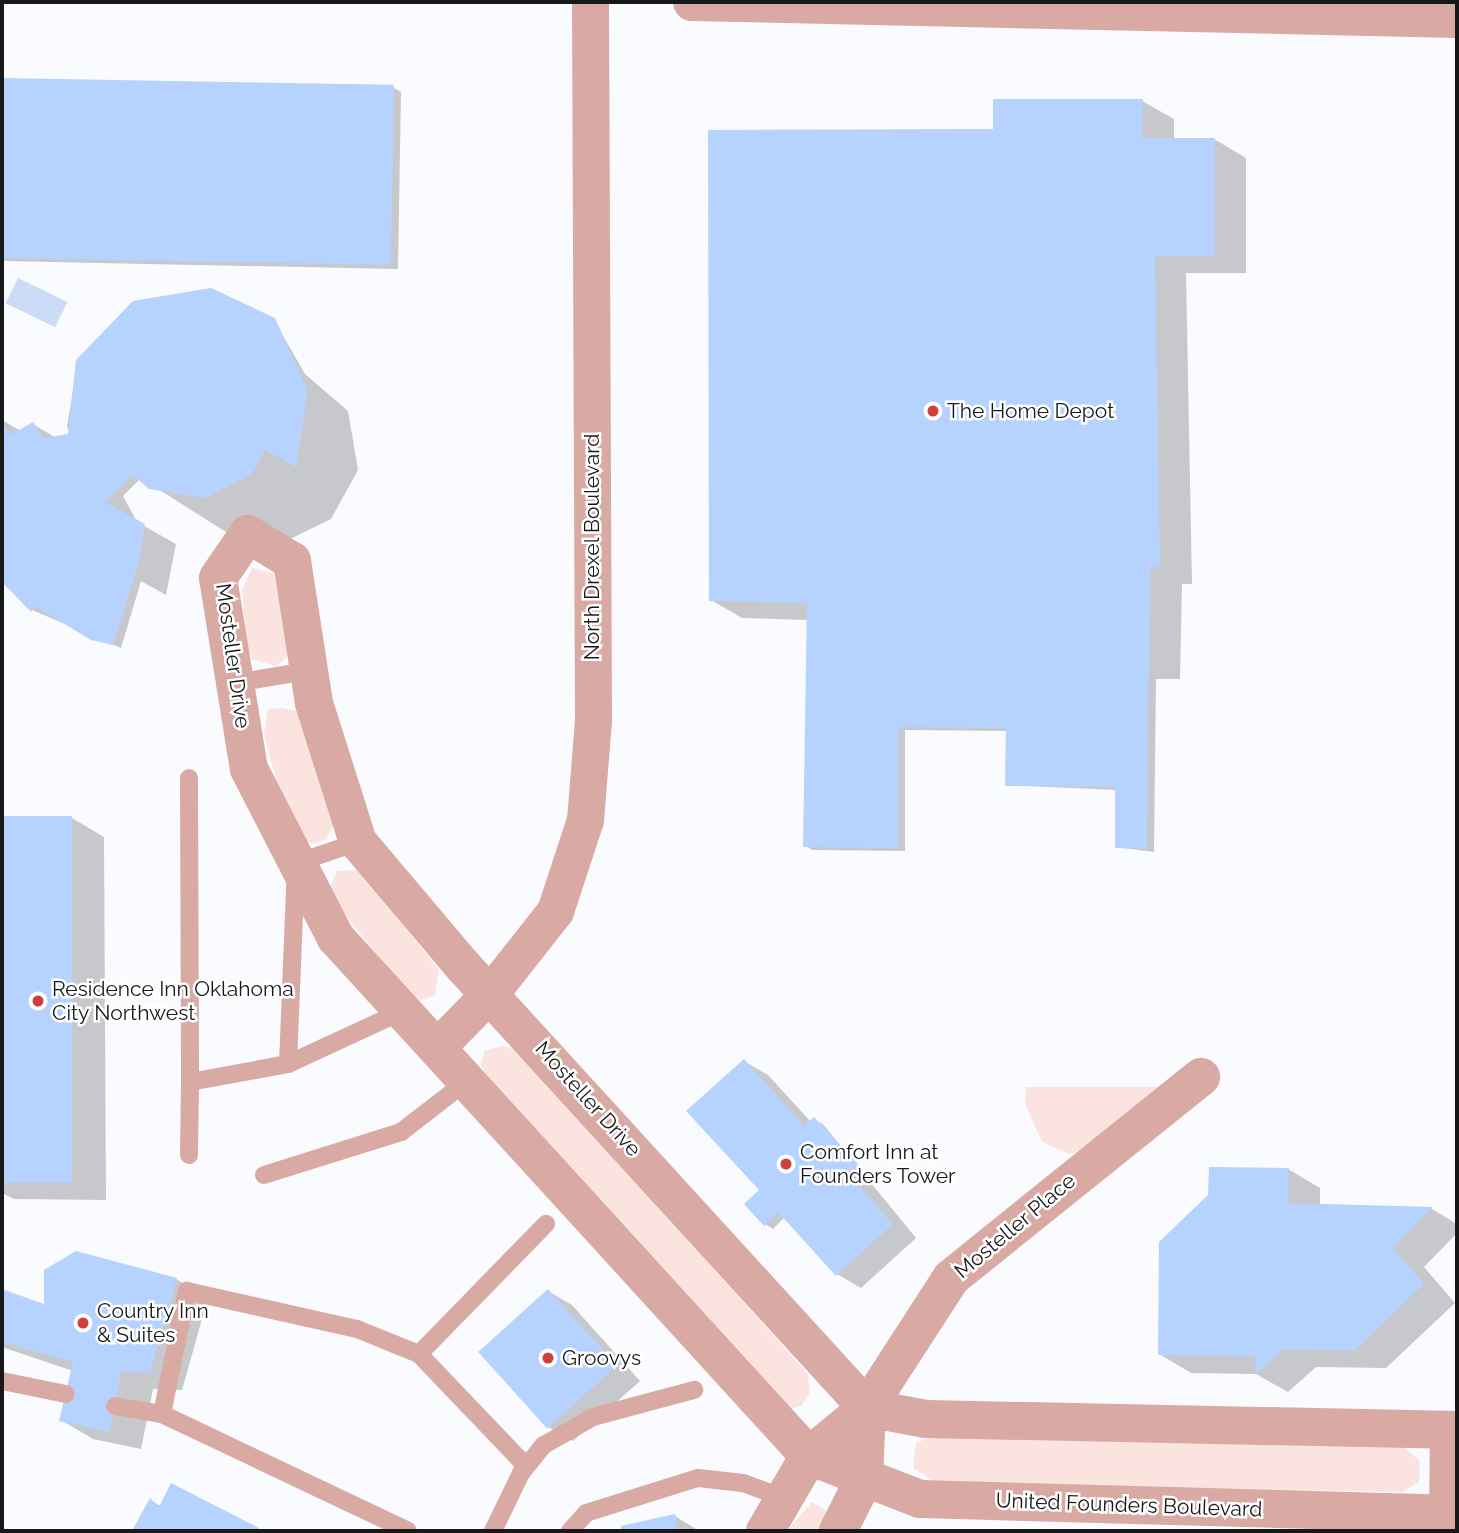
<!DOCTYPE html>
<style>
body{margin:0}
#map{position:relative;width:1459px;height:1533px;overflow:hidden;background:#f9fbff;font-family:Raleway,sans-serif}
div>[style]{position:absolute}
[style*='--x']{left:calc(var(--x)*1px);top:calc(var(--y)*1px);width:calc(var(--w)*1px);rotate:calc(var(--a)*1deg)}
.green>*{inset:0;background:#fbe3e0}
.water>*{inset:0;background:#cbdcf6;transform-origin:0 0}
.shadow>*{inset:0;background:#0003}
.building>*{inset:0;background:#b6d2fe;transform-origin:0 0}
.service>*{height:18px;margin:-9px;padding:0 9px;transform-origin:9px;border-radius:9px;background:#d9a9a3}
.minor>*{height:37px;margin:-18.5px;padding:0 18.5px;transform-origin:18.5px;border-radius:18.5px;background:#d9a9a3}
.tertiary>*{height:38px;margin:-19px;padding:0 19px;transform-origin:19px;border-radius:19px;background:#d9a9a3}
.dots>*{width:19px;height:19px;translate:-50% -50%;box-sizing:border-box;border:4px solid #fff;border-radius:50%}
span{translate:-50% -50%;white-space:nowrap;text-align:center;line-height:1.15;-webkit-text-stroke:5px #fff;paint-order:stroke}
.poi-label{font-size:21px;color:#16181a}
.left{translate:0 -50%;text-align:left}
.street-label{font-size:21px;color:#16181a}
.frame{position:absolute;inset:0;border:4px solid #16181a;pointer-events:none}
</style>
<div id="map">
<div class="green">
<i style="clip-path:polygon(252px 568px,279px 575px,289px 655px,276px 666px,252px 659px,247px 646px,242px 590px)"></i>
<i style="clip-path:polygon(282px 708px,296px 711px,304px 725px,335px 823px,326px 839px,312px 844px,289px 828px,264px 734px,268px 709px)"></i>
<i style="clip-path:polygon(359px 870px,439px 970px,435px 996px,420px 1000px,408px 994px,336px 903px,331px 885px,337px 871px)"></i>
<i style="clip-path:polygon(503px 1046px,518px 1051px,808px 1374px,810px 1393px,801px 1406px,790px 1409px,489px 1082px,481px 1065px,485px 1050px)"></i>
<i style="clip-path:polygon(1026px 1087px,1159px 1087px,1086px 1148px,1069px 1154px,1042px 1142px,1025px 1104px)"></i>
<i style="clip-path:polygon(936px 1435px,1401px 1445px,1420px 1461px,1419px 1482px,1402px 1492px,939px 1484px,913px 1468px,916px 1443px)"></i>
<i style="clip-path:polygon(812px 1502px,832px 1514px,831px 1531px,787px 1531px)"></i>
</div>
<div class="water">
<i style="left:18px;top:278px;width:55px;height:28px;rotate:26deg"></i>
</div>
<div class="shadow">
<i style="clip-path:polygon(2px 80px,394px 88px,401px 92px,398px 269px,2px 261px)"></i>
<i style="clip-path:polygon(1142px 101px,1174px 119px,1174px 139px,1214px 139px,1246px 158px,1246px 273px,1186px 273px,1192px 584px,1182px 584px,1180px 679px,1156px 679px,1154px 852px,1116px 847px,1117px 790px,1007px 785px,1008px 731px,905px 730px,905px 851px,813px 850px,805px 846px,808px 620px,742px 618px,711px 600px,995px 131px)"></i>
<i style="clip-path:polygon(274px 320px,305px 374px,348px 411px,358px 470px,331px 519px,284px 542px,229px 534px,141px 478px,123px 496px,137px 522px,176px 544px,166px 595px,141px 581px,121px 648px,32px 610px,2px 579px,2px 420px,21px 431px,33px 424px,56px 438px,73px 438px,67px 427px,78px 361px)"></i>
<i style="clip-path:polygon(72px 818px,104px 837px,106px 1200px,14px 1199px,2px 1193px,2px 821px)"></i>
<i style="clip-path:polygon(744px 1061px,768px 1075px,811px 1122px,822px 1123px,916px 1238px,861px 1288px,837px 1274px,785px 1217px,773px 1229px,765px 1224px)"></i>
<i style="clip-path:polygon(1288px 1169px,1320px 1188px,1320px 1205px,1432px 1209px,1457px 1224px,1457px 1233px,1424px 1267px,1455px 1303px,1386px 1368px,1316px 1367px,1288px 1392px,1256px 1374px,1191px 1373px,1159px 1354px)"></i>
<i style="clip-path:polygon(176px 1279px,208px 1298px,182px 1390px,153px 1389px,141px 1449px,93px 1439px,61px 1420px,73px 1371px,2px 1347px,2px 1290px,46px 1307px)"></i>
<i style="clip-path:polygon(548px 1291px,572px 1305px,640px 1381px,573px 1441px,548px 1427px)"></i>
<i style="clip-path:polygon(171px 1485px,262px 1531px,134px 1531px,151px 1501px,161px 1506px)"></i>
<i style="clip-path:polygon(675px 1516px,699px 1531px,623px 1531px,623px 1527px)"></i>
</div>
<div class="building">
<i style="left:2px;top:78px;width:392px;height:180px;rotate:1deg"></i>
<i style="clip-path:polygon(993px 99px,1143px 99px,1142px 138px,1215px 138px,1215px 256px,1155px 256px,1160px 567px,1150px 567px,1147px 849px,1115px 848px,1115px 787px,1005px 786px,1006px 728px,898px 727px,898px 848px,803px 847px,807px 603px,709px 601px,708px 130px,993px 129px)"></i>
<i style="clip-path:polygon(211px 288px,275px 318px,308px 391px,296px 467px,265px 450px,252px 474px,204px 498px,149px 489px,133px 475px,105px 502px,145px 524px,139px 561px,113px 645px,91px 640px,35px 606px,31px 612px,2px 582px,2px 420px,10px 435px,33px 422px,43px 438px,68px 434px,76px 360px,133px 301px)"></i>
<i style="left:72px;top:816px;width:367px;height:70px;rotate:90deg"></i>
<i style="clip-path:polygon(744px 1059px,804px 1126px,814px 1117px,858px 1164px,847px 1173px,893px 1224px,836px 1276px,778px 1212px,764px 1226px,744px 1204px,759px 1190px,686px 1111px)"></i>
<i style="clip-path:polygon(1209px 1167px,1289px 1168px,1288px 1203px,1433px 1207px,1393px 1248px,1424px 1284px,1354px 1351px,1283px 1349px,1255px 1375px,1256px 1357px,1158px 1355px,1159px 1242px,1208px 1195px)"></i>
<i style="clip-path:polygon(76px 1251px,177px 1278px,150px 1373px,121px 1372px,109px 1432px,59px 1421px,73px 1362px,2px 1342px,2px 1289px,44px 1304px,44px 1270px)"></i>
<i style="left:548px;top:1289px;width:103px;height:94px;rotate:48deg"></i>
<i style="clip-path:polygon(171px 1483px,259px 1528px,257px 1531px,132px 1531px,150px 1498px,159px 1507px)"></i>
<i style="clip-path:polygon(675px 1514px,678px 1531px,621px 1531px,621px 1526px)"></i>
</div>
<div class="service">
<i style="--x:236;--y:683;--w:72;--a:-9.6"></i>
<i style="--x:189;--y:778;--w:304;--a:89.8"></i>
<i style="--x:190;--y:1082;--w:100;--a:-10.4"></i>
<i style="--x:288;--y:1064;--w:201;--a:-87.7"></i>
<i style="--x:296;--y:863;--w:65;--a:-18.7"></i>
<i style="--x:288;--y:1064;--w:129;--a:-24.8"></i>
<i style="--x:189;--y:1155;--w:73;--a:-89.2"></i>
<i style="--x:264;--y:1175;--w:144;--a:-17.4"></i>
<i style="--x:401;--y:1132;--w:82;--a:-37.6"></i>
<i style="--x:2;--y:1381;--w:65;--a:11.5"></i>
<i style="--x:115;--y:1406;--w:48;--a:9.7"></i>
<i style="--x:162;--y:1414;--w:126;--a:-78.5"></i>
<i style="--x:187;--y:1291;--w:174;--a:12.6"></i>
<i style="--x:357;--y:1329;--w:67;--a:22"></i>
<i style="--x:162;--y:1414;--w:272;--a:25.4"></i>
<i style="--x:526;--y:1466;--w:155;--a:-133.7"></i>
<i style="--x:419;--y:1354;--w:182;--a:-45.7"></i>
<i style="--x:493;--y:1531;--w:64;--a:-64.2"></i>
<i style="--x:521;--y:1473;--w:36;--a:-51"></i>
<i style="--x:544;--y:1445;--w:56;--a:-29.7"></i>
<i style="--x:593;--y:1417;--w:105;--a:-15"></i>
<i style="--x:570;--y:1531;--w:24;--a:-48"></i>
<i style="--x:586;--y:1513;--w:117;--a:-17.4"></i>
<i style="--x:698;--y:1478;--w:45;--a:6.3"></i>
<i style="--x:743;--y:1483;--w:44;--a:20.1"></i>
</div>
<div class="minor">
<i style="--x:439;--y:1045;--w:76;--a:-45.5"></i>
<i style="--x:492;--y:991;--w:102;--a:-51.8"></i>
<i style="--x:555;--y:911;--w:96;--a:-71.8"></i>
<i style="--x:585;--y:820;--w:99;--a:-85.4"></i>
<i style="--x:593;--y:721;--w:719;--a:-90.24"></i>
</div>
<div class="tertiary">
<i style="--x:692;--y:2;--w:765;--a:1.27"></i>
<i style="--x:1457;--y:1430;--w:531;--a:-178.81"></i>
<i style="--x:926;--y:1419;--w:60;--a:-169.4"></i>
<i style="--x:867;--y:1408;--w:600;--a:-132.43"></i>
<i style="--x:462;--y:965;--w:161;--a:-130.2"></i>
<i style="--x:358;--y:842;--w:146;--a:-107.6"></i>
<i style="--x:314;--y:703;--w:144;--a:-98.8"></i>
<i style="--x:292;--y:561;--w:52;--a:-148.5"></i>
<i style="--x:248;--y:534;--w:53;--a:124.3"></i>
<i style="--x:218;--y:578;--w:193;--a:80.8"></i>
<i style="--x:249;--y:769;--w:190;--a:62.8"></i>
<i style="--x:336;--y:938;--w:701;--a:47.6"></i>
<i style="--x:809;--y:1456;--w:119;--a:21.2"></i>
<i style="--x:920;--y:1499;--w:537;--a:1.6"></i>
<i style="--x:1448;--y:1514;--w:84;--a:-89.3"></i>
<i style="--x:765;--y:1531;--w:87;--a:-59.6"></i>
<i style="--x:809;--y:1456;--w:75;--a:-39.6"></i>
<i style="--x:867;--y:1408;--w:155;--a:-57.1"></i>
<i style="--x:951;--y:1278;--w:321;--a:-38.8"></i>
<i style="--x:838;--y:1531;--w:58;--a:-63.4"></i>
<i style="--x:864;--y:1479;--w:71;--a:-87.6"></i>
</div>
<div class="dots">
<i style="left:933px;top:411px;background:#cf403d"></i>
<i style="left:38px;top:1001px;background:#cf403d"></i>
<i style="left:786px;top:1164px;background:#cf403d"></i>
<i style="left:83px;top:1323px;background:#cf403d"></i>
<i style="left:548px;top:1358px;background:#cf403d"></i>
</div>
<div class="poi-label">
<span class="left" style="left:947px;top:411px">The Home Depot</span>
<span class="left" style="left:52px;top:1001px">Residence Inn Oklahoma<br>City Northwest</span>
<span class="left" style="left:800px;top:1164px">Comfort Inn at<br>Founders Tower</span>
<span class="left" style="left:97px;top:1323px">Country Inn<br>&amp; Suites</span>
<span class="left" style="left:562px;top:1358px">Groovys</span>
</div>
<div class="street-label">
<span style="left:592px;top:547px;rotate:-90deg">North Drexel Boulevard</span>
<span style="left:233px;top:656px;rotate:82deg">Mosteller Drive</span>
<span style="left:588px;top:1099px;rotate:48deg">Mosteller Drive</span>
<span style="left:1015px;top:1226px;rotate:-40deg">Mosteller Place</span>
<span style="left:1129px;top:1505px;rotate:2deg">United Founders Boulevard</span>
</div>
<div class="frame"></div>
</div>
